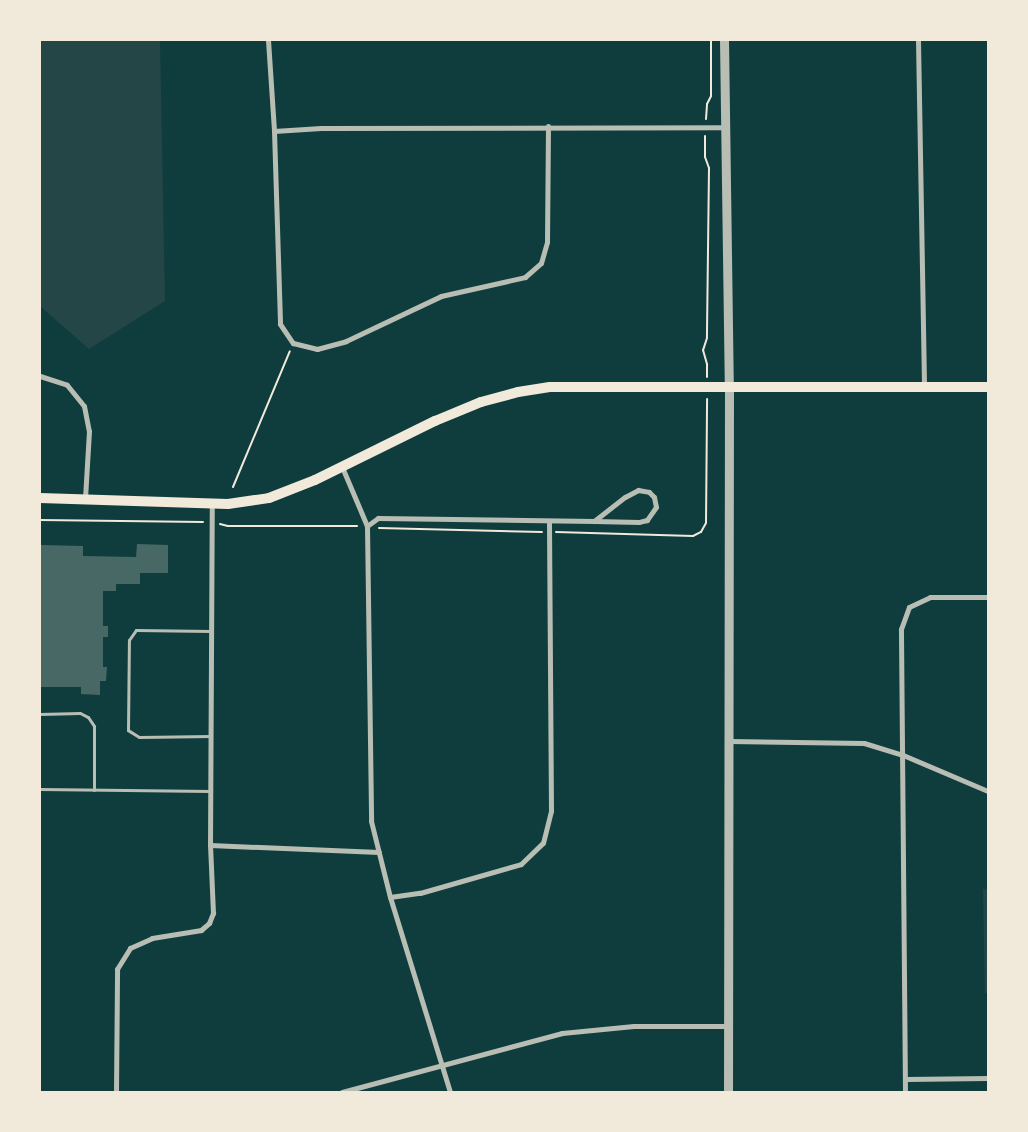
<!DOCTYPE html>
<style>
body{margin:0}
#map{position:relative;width:1028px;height:1132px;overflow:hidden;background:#0f3d3e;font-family:"DM Sans",sans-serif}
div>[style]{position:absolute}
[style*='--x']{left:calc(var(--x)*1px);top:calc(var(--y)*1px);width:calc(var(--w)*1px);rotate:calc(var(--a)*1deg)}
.green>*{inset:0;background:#244646}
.building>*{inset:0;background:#486865}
.path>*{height:2px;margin:-1px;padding:0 1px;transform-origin:1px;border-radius:1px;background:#f1e9da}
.service>*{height:3px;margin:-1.5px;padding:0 1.5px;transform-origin:1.5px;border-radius:1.5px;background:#b8beb3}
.minor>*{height:5px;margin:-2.5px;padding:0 2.5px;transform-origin:2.5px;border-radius:2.5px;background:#b8beb3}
.tertiary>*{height:9px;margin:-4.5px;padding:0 4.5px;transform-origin:4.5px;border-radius:4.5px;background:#b8beb3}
.secondary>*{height:10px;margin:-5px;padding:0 5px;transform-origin:5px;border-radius:5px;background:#f1e9da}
span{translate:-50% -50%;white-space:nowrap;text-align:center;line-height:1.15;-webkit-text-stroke:4px #f1e9da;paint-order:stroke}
.frame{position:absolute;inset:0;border:41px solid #f1e9da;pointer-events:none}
</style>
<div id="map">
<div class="green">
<i style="clip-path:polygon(40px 40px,160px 40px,165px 301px,89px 349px,40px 306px)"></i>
<i style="clip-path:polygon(983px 889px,988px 890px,988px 993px,985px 993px)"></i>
</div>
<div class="building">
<i style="clip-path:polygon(137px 544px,168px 545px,168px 573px,140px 573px,140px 584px,116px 584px,116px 591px,103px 591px,103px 626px,108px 626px,108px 637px,103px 637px,103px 667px,107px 667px,106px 681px,100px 681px,100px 695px,81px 694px,81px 687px,40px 687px,40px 545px,83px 546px,83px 556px,136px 557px)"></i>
</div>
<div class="path">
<i style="--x:706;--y:119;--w:15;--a:-86"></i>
<i style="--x:707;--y:104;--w:9;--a:-63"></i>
<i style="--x:711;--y:96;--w:56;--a:-90"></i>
<i style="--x:705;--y:136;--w:21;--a:90"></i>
<i style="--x:705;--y:157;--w:12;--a:70"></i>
<i style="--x:709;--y:168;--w:170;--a:90.7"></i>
<i style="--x:707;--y:338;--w:13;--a:108"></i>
<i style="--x:703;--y:350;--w:15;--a:74"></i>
<i style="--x:707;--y:364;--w:13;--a:90"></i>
<i style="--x:233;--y:487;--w:147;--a:-67.3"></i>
<i style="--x:40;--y:520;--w:163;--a:0.7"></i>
<i style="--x:220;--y:524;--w:8;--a:14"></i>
<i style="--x:228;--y:526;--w:129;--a:0"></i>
<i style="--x:379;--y:528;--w:163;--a:1.4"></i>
<i style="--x:556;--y:532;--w:137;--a:1.7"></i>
<i style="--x:693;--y:536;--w:9;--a:-27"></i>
<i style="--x:701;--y:532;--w:10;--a:-61"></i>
<i style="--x:706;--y:523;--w:124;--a:-89.5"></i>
</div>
<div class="service">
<i style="--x:40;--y:714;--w:40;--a:-1.4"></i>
<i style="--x:80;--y:713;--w:9;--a:27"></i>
<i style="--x:88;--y:717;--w:11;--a:56"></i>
<i style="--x:94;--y:726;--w:64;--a:90"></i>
<i style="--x:211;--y:736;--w:72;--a:179.2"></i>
<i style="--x:139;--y:737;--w:13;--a:-148"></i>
<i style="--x:128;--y:730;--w:90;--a:-89.4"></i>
<i style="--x:129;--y:640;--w:12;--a:-55"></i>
<i style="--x:136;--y:630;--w:75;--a:0.8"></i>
<i style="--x:40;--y:789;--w:170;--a:0.7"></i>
</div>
<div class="minor">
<i style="--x:268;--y:40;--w:91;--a:86.2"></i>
<i style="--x:274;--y:131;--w:193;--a:88.2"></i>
<i style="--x:280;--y:324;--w:23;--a:56"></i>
<i style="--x:293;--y:343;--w:25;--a:14"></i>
<i style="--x:317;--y:349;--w:30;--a:-15"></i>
<i style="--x:346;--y:341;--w:105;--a:-25.3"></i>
<i style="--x:441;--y:296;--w:86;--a:-12.7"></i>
<i style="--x:525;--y:277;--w:21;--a:-41"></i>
<i style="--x:541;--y:263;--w:22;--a:-74"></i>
<i style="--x:547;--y:242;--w:116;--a:-89.5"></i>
<i style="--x:918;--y:40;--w:347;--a:89"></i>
<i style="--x:274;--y:131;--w:47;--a:-3.7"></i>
<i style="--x:321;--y:128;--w:403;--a:-0.1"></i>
<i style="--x:40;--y:376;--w:28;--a:18"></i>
<i style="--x:67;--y:385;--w:27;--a:51"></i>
<i style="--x:84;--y:406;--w:25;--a:79"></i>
<i style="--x:89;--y:431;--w:67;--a:93.4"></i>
<i style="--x:342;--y:467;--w:64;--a:67"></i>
<i style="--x:367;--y:526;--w:295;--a:89.2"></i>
<i style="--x:371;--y:821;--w:78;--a:76"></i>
<i style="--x:390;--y:897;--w:204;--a:72.9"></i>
<i style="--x:367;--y:526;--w:14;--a:-36"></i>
<i style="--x:378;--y:518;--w:216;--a:0.8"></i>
<i style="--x:594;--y:521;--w:39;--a:-38"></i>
<i style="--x:625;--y:497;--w:15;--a:-28"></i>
<i style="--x:638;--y:490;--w:11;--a:10"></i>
<i style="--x:649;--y:492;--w:7;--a:45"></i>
<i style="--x:654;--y:497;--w:10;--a:79"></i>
<i style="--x:656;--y:507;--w:16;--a:125"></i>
<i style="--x:647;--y:520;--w:8;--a:166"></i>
<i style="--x:639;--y:522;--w:45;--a:-178.7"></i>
<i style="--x:729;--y:741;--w:135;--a:0.8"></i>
<i style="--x:864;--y:743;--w:41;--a:17.1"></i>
<i style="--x:903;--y:755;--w:92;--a:23"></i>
<i style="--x:210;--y:845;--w:169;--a:2.4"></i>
<i style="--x:390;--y:897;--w:30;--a:-8"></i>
<i style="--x:420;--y:893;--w:105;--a:-16"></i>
<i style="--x:521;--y:864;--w:30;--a:-44"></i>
<i style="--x:543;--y:843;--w:33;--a:-76"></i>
<i style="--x:551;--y:811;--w:290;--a:-90.4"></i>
<i style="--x:906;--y:1079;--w:82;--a:-0.7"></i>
<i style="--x:116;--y:1092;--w:123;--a:-89.5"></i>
<i style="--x:117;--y:969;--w:25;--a:-58"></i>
<i style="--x:130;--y:948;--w:24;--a:-24"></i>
<i style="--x:152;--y:938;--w:50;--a:-9.3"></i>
<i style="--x:201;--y:930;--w:11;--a:-41"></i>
<i style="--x:209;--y:923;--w:11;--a:-68"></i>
<i style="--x:213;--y:913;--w:68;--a:-92.5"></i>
<i style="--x:210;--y:845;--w:342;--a:-89.7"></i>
<i style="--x:342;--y:1092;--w:228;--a:-15"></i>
<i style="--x:562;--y:1033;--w:72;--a:-5.6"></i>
<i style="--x:634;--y:1026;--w:94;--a:0"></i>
<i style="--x:905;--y:1092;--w:463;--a:-90.5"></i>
<i style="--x:901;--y:629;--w:23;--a:-70"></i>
<i style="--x:909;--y:607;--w:23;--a:-25"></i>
<i style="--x:930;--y:597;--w:58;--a:0"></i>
</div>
<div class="tertiary">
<i style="--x:724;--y:40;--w:347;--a:89.2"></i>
<i style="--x:729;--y:387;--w:705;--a:90.08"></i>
</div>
<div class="secondary">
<i style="--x:40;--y:498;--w:188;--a:1.8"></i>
<i style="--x:228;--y:504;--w:41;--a:-8.3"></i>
<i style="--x:269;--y:498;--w:49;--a:-21.4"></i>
<i style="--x:315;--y:480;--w:134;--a:-26.2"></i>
<i style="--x:435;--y:421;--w:50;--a:-22.4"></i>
<i style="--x:481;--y:402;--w:38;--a:-15"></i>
<i style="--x:518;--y:392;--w:32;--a:-9"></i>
<i style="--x:550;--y:387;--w:438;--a:0"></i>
</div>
<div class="frame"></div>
</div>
